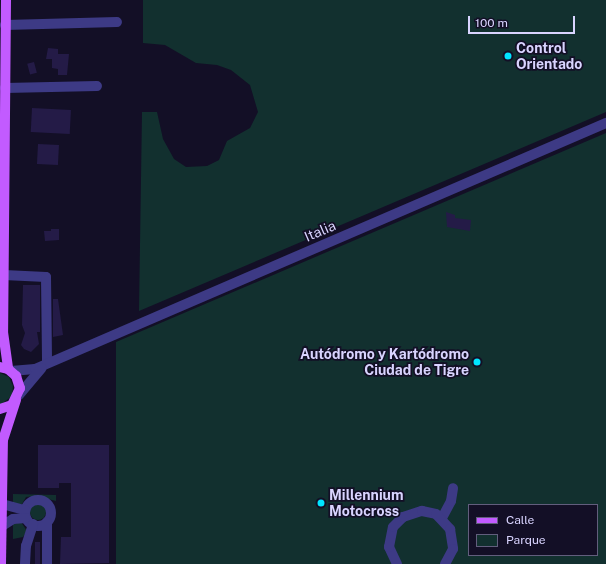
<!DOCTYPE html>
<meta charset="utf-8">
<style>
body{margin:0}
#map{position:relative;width:606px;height:564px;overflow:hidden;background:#130f26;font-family:"Public Sans",sans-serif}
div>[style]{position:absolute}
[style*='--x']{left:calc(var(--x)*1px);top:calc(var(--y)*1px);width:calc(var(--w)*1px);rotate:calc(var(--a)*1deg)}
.green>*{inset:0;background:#12302f}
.round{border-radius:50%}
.building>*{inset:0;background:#241b47;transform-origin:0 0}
.minor>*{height:10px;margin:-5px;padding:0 5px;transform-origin:5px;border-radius:5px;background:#3d3a85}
.minor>.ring{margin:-5px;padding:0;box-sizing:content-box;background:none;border:10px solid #3d3a85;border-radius:50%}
.major>*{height:10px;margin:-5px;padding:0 5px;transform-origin:5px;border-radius:5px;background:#c25bff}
.dots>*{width:11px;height:11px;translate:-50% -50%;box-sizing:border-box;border:2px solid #130f26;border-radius:50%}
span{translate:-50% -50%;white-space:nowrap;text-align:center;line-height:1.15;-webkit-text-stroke:3.5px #130f26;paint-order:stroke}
.poi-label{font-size:14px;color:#d9d4ff;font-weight:700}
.left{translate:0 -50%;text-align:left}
.right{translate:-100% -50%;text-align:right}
.street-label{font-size:14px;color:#d9d4ff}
.legend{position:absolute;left:468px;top:504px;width:130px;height:52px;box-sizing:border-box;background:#130f26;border:1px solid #625e7d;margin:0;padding:5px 7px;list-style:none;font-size:12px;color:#d9d4ff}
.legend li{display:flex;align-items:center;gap:8px;height:20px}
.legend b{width:20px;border:1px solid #625e7d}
.scale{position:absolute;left:468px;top:16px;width:107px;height:18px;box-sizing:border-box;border:2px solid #d9d4ff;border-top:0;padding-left:5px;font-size:12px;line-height:14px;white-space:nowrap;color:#d9d4ff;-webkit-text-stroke:3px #130f26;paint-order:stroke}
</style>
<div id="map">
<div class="green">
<i style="clip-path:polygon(143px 0,606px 0,606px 112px,139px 311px,142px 112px,157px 112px,163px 139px,174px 159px,186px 167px,207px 166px,219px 160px,227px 141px,250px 128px,258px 112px,250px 85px,231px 70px,217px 65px,196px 63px,165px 45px,143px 43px)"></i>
<i style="clip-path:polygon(evenodd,606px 133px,606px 564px,116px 564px,116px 342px,606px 133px,469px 505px,597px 505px,597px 555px,469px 555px,469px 505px)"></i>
<i style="clip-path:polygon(0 373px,9px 377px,13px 386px,12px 396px,0 405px)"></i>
<i style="clip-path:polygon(13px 494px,56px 495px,56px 501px,36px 496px,26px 497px,22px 504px,13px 505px)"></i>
<i class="round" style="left:30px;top:504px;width:16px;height:16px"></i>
<i style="clip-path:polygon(21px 522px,27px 531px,23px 537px,13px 539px,13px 524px)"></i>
</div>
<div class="building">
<i style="clip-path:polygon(48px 48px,58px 49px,58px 54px,69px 54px,67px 75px,58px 75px,58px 69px,52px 68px,52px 59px,46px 59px)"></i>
<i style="left:34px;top:62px;width:11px;height:7px;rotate:75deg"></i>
<i style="left:32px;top:108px;width:39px;height:24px;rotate:3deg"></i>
<i style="left:38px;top:144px;width:21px;height:20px;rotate:3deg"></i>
<i style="clip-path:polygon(446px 212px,455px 215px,455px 218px,471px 220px,470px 231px,447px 227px)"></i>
<i style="clip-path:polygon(51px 229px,59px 229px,59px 240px,45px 241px,44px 231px,51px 231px)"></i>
<i style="clip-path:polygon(23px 285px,40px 285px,40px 332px,37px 332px,39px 344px,31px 352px,24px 349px,21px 345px,25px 333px,22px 325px)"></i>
<i style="clip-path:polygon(53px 299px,58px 299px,63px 335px,53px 337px)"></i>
<i style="clip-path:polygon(38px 445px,109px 445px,109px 563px,60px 564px,61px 537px,71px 537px,71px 483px,59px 483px,59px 488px,38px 488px)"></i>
<i style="left:35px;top:542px;width:5px;height:22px"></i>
</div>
<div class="minor">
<i style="--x:5;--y:25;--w:112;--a:-1.5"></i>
<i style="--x:5;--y:88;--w:92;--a:-1.2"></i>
<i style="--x:4;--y:275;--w:42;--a:2.7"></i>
<i style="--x:46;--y:277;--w:86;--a:89.3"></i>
<i style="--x:11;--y:371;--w:24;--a:-5"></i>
<i style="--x:35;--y:369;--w:622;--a:-23.31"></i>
<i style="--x:19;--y:395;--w:35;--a:-50"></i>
<i class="ring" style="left:25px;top:500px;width:16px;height:16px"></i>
<i style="--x:2;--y:504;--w:24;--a:15"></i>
<i style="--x:442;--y:518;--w:19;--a:-62"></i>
<i style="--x:451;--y:501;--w:13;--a:-81"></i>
<i style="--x:47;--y:522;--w:42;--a:90"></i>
<i style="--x:2;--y:526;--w:13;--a:-32"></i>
<i style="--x:13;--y:519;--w:13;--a:-4"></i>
<i style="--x:25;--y:564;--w:18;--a:-87"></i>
<i style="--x:26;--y:546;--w:23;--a:-72"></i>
<i style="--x:397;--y:564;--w:19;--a:-115"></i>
<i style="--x:389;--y:547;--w:20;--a:-79"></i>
<i style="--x:393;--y:527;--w:14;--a:-45"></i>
<i style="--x:403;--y:517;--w:20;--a:-18"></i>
<i style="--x:422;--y:511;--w:14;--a:12"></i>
<i style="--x:436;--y:514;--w:21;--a:47"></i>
<i style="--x:450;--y:529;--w:20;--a:81"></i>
<i style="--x:453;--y:549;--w:17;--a:118"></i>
</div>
<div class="major">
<i style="--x:6;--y:0;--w:332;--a:90.5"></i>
<i style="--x:3;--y:332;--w:37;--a:82"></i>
<i style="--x:0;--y:367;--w:8;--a:14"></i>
<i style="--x:8;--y:369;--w:11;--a:41"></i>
<i style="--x:16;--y:376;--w:13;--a:72"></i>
<i style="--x:20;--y:388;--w:19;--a:115"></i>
<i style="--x:12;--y:405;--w:13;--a:162"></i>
<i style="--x:1;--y:564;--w:124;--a:-89.1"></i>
<i style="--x:3;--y:440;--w:42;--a:-72"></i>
</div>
<div class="dots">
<i style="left:508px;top:56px;background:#00e5ff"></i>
<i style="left:477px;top:362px;background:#00e5ff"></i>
<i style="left:321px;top:503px;background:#00e5ff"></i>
</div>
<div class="poi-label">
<span class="left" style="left:516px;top:56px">Control<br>Orientado</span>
<span class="right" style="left:469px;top:362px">Autódromo y Kartódromo<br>Ciudad de Tigre</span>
<span class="left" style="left:329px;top:503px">Millennium<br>Motocross</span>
</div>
<div class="street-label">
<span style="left:320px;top:231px;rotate:-23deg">Italia</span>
</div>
<ul class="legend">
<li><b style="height:5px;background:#c25bff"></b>Calle</li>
<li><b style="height:11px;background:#12302f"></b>Parque</li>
</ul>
<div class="scale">100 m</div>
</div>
